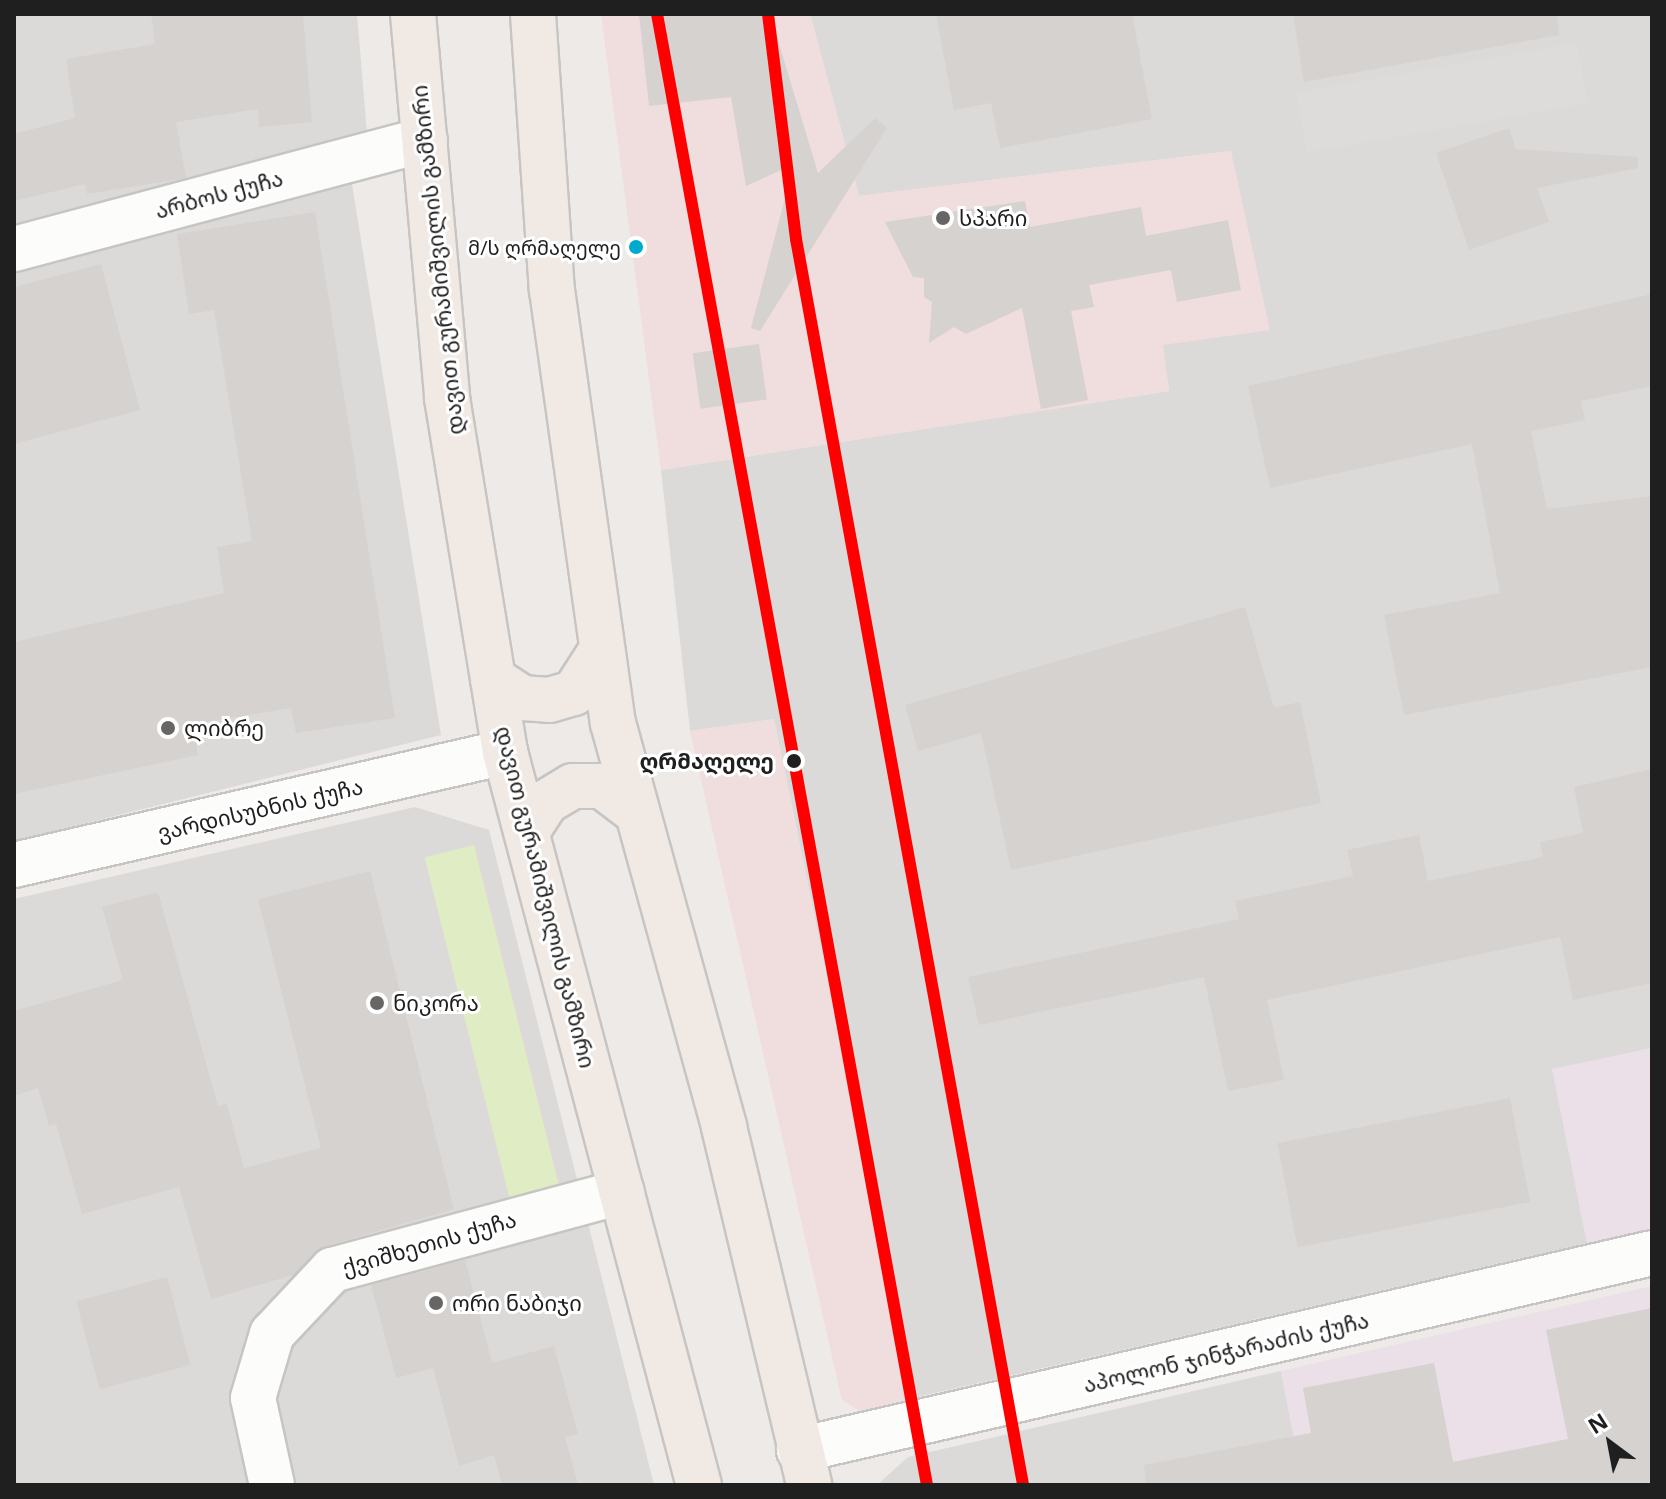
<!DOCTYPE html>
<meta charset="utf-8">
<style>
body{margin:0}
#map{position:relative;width:1666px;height:1499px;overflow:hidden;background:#edeae7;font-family:"Open Sans","Noto Sans Georgian",sans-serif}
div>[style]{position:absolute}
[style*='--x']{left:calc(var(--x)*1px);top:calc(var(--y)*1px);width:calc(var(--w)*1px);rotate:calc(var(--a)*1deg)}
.residential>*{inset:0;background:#dcdad9}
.commercial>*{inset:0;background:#f0ddde}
.industrial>*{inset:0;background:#ebdfe8}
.grass>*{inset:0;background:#dfecc4;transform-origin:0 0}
.parking>*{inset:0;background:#dddcdb;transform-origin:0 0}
.building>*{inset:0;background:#d5d2d0;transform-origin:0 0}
.roads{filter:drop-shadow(2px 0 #c6c5c3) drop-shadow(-2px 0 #c6c5c3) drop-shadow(0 2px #c6c5c3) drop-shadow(0 -2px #c6c5c3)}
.minor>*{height:44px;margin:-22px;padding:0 22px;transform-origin:22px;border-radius:22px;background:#fcfcfb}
.major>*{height:44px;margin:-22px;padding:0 22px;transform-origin:22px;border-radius:22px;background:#f1eae4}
.metro-1>*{height:12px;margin:-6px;padding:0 6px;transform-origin:6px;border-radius:6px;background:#f00}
.dots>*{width:22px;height:22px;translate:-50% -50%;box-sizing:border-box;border:4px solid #fff;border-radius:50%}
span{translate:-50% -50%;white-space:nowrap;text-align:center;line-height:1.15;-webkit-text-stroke:6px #fff;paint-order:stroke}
.bus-label{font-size:20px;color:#1f1f1f}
.right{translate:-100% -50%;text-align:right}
.street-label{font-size:22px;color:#1f1f1f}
.poi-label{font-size:22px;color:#1f1f1f}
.left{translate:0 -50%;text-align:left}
.stop-label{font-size:22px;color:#1f1f1f;font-weight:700}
.frame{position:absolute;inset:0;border:16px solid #1f1f1f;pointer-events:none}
.north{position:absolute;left:1570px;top:1403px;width:80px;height:80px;-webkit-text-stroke:6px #fff;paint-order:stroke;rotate:328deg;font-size:22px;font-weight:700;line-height:32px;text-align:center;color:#1f1f1f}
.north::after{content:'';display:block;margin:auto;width:28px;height:36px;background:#1f1f1f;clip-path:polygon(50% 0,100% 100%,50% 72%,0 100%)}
</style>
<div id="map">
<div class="residential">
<i style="clip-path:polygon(14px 14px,357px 14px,368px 145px,14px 238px)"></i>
<i style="clip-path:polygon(810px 14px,1652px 14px,1652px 1048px,1553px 1070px,1587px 1243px,913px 1398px,774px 719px,690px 731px,661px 470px,1169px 391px,1162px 345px,1231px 151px,859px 196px)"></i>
<i style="clip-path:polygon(350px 172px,441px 735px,14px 841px,14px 264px)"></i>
<i style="clip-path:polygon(415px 807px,489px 830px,654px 1485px,14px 1485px,14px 899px)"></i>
<i style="clip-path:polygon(1281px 1371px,1303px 1485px,877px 1485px,908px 1457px)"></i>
</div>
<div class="commercial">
<i style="clip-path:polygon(601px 14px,810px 14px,859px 196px,1231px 151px,1270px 330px,1163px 345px,1169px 391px,661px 470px)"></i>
<i style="clip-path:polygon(774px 719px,913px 1398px,860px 1411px,842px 1400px,690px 731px)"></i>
</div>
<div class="industrial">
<i style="clip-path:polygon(1652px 1048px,1652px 1228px,1587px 1243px,1552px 1069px)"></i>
<i style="clip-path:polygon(1652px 1286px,1652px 1485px,1303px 1485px,1281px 1371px)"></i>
</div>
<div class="grass">
<i style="left:474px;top:845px;width:351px;height:51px;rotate:76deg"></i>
</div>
<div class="parking">
<i style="left:1577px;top:43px;width:61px;height:285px;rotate:80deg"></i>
</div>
<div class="building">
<i style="clip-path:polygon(151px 14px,303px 14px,312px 122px,259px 127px,258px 109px,176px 122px,186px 178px,87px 194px,85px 184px,14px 201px,14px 134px,75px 118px,66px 59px,155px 44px)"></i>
<i style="clip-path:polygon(639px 14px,770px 14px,818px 173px,875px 118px,887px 128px,760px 331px,751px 328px,794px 164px,746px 186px,731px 97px,649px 106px)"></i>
<i style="clip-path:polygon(936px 14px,1132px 14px,1152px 119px,1000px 148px,991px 103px,954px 110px)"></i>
<i style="clip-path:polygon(1293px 14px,1557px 14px,1559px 35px,1304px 82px)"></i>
<i style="clip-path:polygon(1509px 128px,1516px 149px,1638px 157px,1638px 168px,1537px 188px,1549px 222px,1469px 250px,1436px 153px)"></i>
<i style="clip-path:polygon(1025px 201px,1030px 227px,1141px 207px,1146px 236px,1228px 220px,1241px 290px,1177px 302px,1171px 270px,1089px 285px,1094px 307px,1071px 311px,1088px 400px,1041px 409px,1022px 308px,966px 334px,954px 327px,929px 343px,932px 302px,924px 297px,924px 278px,913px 277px,885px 222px)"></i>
<i style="clip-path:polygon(315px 212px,395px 718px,296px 733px,291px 708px,192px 724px,198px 755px,14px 794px,14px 642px,224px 593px,217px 547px,252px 541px,214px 310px,189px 314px,177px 234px)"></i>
<i style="clip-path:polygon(101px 264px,140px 410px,14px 444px,14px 287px)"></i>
<i style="clip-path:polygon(1652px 294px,1652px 386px,1581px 401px,1585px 420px,1531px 431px,1547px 509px,1652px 496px,1652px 667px,1404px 715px,1384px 615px,1500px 593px,1472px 444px,1270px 488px,1248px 386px)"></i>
<i style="left:759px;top:344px;width:56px;height:67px;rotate:82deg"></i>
<i style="clip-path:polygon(1245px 607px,1274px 708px,1300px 702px,1321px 803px,1011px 870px,981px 733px,918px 751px,905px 705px)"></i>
<i style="clip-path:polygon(1652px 769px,1652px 983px,1573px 1000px,1560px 937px,1267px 1000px,1284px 1080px,1228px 1091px,1204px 977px,979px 1025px,968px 977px,1239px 919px,1235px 901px,1353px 876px,1347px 850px,1419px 835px,1428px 881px,1543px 857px,1540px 842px,1583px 833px,1574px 787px)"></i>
<i style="clip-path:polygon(370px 871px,454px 1209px,326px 1246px,293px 1275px,211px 1299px,179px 1187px,82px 1214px,56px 1124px,49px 1126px,38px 1088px,14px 1096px,14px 1011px,123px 980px,102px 907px,158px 892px,218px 1106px,227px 1104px,244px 1168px,321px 1148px,258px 899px)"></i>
<i style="left:1510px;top:1098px;width:106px;height:237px;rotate:79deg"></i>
<i style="clip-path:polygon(465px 1260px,492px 1363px,554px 1346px,578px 1434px,565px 1437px,578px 1485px,502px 1485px,494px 1455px,459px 1466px,433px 1368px,396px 1378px,371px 1285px)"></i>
<i style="left:167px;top:1277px;width:91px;height:94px;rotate:75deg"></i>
<i style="clip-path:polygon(1652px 1308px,1652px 1485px,1146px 1485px,1144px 1465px,1311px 1433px,1303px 1388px,1434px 1363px,1453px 1462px,1568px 1439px,1546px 1330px)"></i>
</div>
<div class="roads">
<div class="minor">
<i style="--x:14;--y:249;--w:425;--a:-14.9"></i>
<i style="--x:14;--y:865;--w:504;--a:-12.96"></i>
<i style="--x:799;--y:1450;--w:875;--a:-13"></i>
<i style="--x:272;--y:1485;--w:89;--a:-102.3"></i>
<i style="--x:253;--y:1398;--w:67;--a:-73.5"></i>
<i style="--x:272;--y:1334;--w:88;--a:-46.8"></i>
<i style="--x:332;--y:1270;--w:300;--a:-15.1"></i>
</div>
<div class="major">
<i style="--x:413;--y:14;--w:386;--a:84.9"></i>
<i style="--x:447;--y:398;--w:359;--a:80.7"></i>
<i style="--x:505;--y:752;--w:758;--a:75.18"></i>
<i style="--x:533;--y:14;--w:277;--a:86.1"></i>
<i style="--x:552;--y:290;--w:437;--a:82"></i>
<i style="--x:613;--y:723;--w:419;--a:74.6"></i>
<i style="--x:724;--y:1127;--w:368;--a:76.6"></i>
<i style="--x:493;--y:679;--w:35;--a:33"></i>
<i style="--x:522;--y:698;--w:27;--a:4"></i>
<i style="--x:549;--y:700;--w:26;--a:-16"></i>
<i style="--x:574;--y:693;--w:50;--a:-57.3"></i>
<i style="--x:528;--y:830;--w:33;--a:-57"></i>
<i style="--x:546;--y:802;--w:31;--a:-31"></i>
<i style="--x:573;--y:786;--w:29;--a:0"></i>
<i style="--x:602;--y:786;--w:40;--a:37"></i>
</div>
</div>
<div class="metro-1">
<i style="--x:657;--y:14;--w:1496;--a:79.6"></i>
<i style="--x:768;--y:14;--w:227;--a:82.9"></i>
<i style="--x:796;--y:239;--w:1267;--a:79.67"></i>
</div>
<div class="dots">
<i style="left:943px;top:218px;background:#676665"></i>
<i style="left:636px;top:247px;background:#00a9ce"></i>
<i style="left:168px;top:728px;background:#676665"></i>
<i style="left:794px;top:761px;background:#1f1f1f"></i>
<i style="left:377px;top:1003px;background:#676665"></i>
<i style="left:436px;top:1303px;background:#676665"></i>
</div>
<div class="bus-label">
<span class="right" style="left:621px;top:247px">მ/ს ღრმაღელე</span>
</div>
<div class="street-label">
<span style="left:219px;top:194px;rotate:-15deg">არბოს ქუჩა</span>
<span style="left:437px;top:260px;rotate:-96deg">დავით გურამიშვილის გამზირი</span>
<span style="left:260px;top:809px;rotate:-13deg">ვარდისუბნის ქუჩა</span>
<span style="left:546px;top:897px;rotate:76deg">დავით გურამიშვილის გამზირი</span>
<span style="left:429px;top:1243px;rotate:-16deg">ქვიშხეთის ქუჩა</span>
<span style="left:1226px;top:1352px;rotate:-13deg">აპოლონ ჯინჭარაძის ქუჩა</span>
</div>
<div class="poi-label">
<span class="left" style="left:959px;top:218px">სპარი</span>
<span class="left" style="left:184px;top:728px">ლიბრე</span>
<span class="left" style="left:393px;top:1003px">ნიკორა</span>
<span class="left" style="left:452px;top:1303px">ორი ნაბიჯი</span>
</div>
<div class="stop-label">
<span class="right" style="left:774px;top:761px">ღრმაღელე</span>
</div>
<div class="frame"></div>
<div class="north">N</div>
</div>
